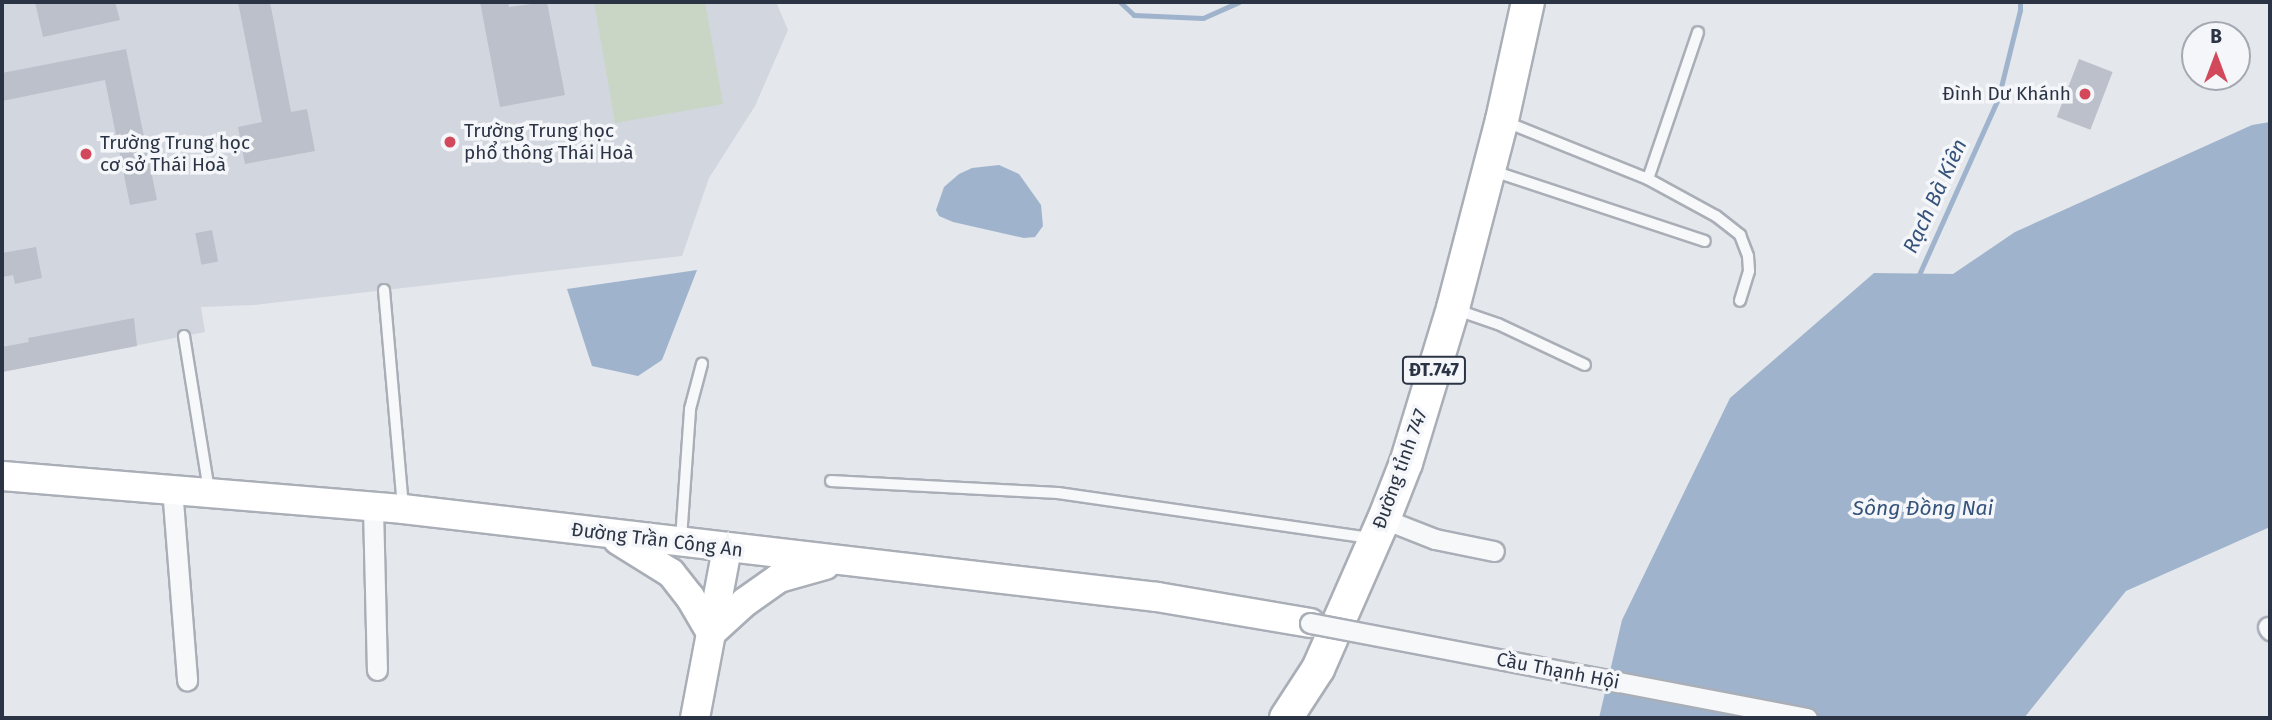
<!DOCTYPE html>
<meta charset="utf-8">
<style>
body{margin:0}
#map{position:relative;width:2272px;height:720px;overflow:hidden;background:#e4e7ec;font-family:"Fira Sans",sans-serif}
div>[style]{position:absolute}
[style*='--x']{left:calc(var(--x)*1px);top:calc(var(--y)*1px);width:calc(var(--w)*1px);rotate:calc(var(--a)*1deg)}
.built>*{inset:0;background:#d2d6de}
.green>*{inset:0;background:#c9d6c5}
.water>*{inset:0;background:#9fb4cc}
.stream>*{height:5px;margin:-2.5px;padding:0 2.5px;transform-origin:2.5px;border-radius:2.5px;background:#9fb4cc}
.building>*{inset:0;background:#bbc0ca;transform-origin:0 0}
.roads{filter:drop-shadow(2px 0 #a9aeb7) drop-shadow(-2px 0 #a9aeb7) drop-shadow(0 2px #a9aeb7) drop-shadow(0 -2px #a9aeb7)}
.lane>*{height:10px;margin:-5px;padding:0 5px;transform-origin:5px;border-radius:5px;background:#f7f8fa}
.street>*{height:19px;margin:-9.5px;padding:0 9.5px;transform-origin:9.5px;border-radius:9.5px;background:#f7f8fa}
.secondary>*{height:28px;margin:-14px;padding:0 14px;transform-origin:14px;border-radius:14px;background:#fff}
.primary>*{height:32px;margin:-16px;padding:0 16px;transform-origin:16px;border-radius:16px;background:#fff}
.bridges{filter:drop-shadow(2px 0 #a9aeb7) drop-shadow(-2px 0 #a9aeb7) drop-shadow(0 2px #a9aeb7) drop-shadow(0 -2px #a9aeb7)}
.street-bridge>*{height:19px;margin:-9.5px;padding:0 9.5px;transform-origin:9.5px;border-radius:9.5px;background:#f7f8fa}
.dots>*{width:19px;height:19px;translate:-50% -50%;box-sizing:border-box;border:4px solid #f4f6f9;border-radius:50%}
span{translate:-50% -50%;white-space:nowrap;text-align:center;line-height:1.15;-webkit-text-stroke:7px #f4f6f9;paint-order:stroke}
.shield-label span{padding:2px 5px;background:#f4f6f9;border:2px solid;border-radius:5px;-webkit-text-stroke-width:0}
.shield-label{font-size:18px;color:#2b3445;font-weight:700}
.poi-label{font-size:19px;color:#2b3445}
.right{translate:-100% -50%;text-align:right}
.left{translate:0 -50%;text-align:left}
.street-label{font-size:19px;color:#2b3445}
.water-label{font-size:21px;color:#34527a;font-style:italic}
.frame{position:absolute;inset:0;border:4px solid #2b3445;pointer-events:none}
.north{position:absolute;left:2181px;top:21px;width:70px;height:70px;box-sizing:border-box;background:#f4f6f9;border:2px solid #a4a8b1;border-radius:50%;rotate:0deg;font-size:19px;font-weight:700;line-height:28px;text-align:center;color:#2b3445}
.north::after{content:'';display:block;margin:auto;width:24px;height:32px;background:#d1495b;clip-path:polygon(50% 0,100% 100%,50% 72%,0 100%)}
</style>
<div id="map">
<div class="built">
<i style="clip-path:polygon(2px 2px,776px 2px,788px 30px,755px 106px,709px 178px,682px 256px,253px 305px,201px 307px,205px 332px,2px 372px)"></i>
</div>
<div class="green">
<i style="clip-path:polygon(594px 2px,705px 2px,723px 104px,615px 123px)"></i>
</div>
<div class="water">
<i style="clip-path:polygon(2270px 122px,2270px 527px,2126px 591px,2024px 718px,1599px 718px,1622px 620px,1730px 398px,1874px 273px,1953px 274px,2015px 232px,2252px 125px)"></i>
<i style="clip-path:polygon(999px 165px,1019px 174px,1041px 205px,1043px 226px,1035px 237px,1024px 238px,953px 222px,939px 216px,936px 210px,944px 187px,959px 174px,972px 168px)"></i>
<i style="clip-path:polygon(697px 270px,662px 360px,638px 376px,592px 366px,567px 289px)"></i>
</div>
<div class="stream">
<i style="--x:1120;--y:2;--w:19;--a:43"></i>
<i style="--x:1134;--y:15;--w:69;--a:2.5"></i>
<i style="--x:1203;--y:18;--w:39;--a:-24"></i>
<i style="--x:1917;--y:279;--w:197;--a:-65.8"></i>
<i style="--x:1998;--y:99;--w:92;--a:-76.1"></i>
<i style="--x:2020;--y:10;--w:8;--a:-90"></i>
</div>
<div class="building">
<i style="clip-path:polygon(35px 2px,115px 2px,120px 20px,43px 37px)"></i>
<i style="clip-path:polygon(238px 2px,270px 2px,291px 112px,307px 109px,315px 151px,245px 164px,238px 127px,262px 122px)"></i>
<i style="clip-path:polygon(480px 2px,508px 2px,509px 7px,547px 2px,565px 95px,500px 107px)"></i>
<i style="clip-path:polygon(126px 49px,157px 200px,130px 205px,105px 80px,2px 101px,2px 73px)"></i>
<i style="left:2079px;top:59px;width:36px;height:62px;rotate:21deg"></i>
<i style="left:212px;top:230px;width:32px;height:17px;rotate:79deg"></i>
<i style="clip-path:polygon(36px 247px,42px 278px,15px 284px,13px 275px,2px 277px,2px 253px)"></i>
<i style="clip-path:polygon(134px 318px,137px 346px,2px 372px,2px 347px,29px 342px,28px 338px)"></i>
</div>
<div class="roads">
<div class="lane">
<i style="--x:1506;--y:122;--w:153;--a:21.9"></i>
<i style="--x:1648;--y:179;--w:155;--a:-71.2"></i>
<i style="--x:1493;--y:171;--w:223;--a:18.3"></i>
<i style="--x:1648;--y:179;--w:77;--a:28.6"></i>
<i style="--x:1716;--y:216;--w:31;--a:38"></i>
<i style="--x:1740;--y:235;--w:22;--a:69"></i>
<i style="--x:1748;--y:256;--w:15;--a:86"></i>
<i style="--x:1749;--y:271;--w:31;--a:107"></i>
<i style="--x:384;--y:290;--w:217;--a:85"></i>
<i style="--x:1457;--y:310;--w:43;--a:18.9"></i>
<i style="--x:1498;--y:324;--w:96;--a:25.2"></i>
<i style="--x:184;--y:336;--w:157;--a:80.8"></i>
<i style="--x:831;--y:481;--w:227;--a:3"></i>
<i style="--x:1058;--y:493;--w:317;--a:8.2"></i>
<i style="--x:681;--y:539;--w:130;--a:-86"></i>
<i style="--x:690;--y:409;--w:47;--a:-75.1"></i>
</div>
<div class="street">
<i style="--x:172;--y:488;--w:193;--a:85.5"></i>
<i style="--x:373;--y:508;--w:162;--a:88.6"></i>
<i style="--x:1384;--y:519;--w:55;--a:21.4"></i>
<i style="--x:1435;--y:539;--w:60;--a:11.5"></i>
<i style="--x:2268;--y:627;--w:4;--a:56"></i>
</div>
<div class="secondary">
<i style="--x:2;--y:476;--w:402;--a:4.7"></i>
<i style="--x:403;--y:509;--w:759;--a:6.66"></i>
<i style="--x:1157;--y:597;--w:155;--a:9.6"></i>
<i style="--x:618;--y:540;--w:62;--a:31.9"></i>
<i style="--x:671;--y:573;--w:31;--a:52"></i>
<i style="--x:690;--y:597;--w:42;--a:59.7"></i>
<i style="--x:711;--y:633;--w:46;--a:-42.4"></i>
<i style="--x:745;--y:602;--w:42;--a:-35.2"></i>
<i style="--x:779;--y:578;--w:48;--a:-15.8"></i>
<i style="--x:695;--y:718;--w:172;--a:-79.3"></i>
</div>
<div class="primary">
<i style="--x:1286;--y:718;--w:59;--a:-56.9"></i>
<i style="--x:1318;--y:669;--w:164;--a:-66.3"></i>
<i style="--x:1384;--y:519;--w:60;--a:-68.6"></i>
<i style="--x:1406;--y:463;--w:162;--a:-73.1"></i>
<i style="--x:1453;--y:308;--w:194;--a:-75.4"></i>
<i style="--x:1502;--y:120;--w:121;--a:-77.6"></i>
</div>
</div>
<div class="bridges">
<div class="street-bridge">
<i style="--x:1310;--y:623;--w:506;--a:10.82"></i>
</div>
</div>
<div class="dots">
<i style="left:2085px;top:94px;background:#d1495b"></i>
<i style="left:450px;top:142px;background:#d1495b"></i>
<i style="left:86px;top:154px;background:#d1495b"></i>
</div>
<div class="shield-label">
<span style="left:1434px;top:370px">ĐT.747</span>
</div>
<div class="poi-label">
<span class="right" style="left:2071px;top:94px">Đình Dư Khánh</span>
<span class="left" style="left:464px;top:142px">Trường Trung học<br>phổ thông Thái Hoà</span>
<span class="left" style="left:100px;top:154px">Trường Trung học<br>cơ sở Thái Hoà</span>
</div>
<div class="street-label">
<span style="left:1400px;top:469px;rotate:-70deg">Đường tỉnh 747</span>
<span style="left:657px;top:540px;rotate:7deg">Đường Trần Công An</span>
<span style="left:1558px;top:671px;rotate:11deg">Cầu Thạnh Hội</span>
</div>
<div class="water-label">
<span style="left:1935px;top:196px;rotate:-65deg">Rạch Bà Kiên</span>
<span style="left:1923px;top:508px">Sông Đồng Nai</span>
</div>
<div class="frame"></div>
<div class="north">B</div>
</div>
